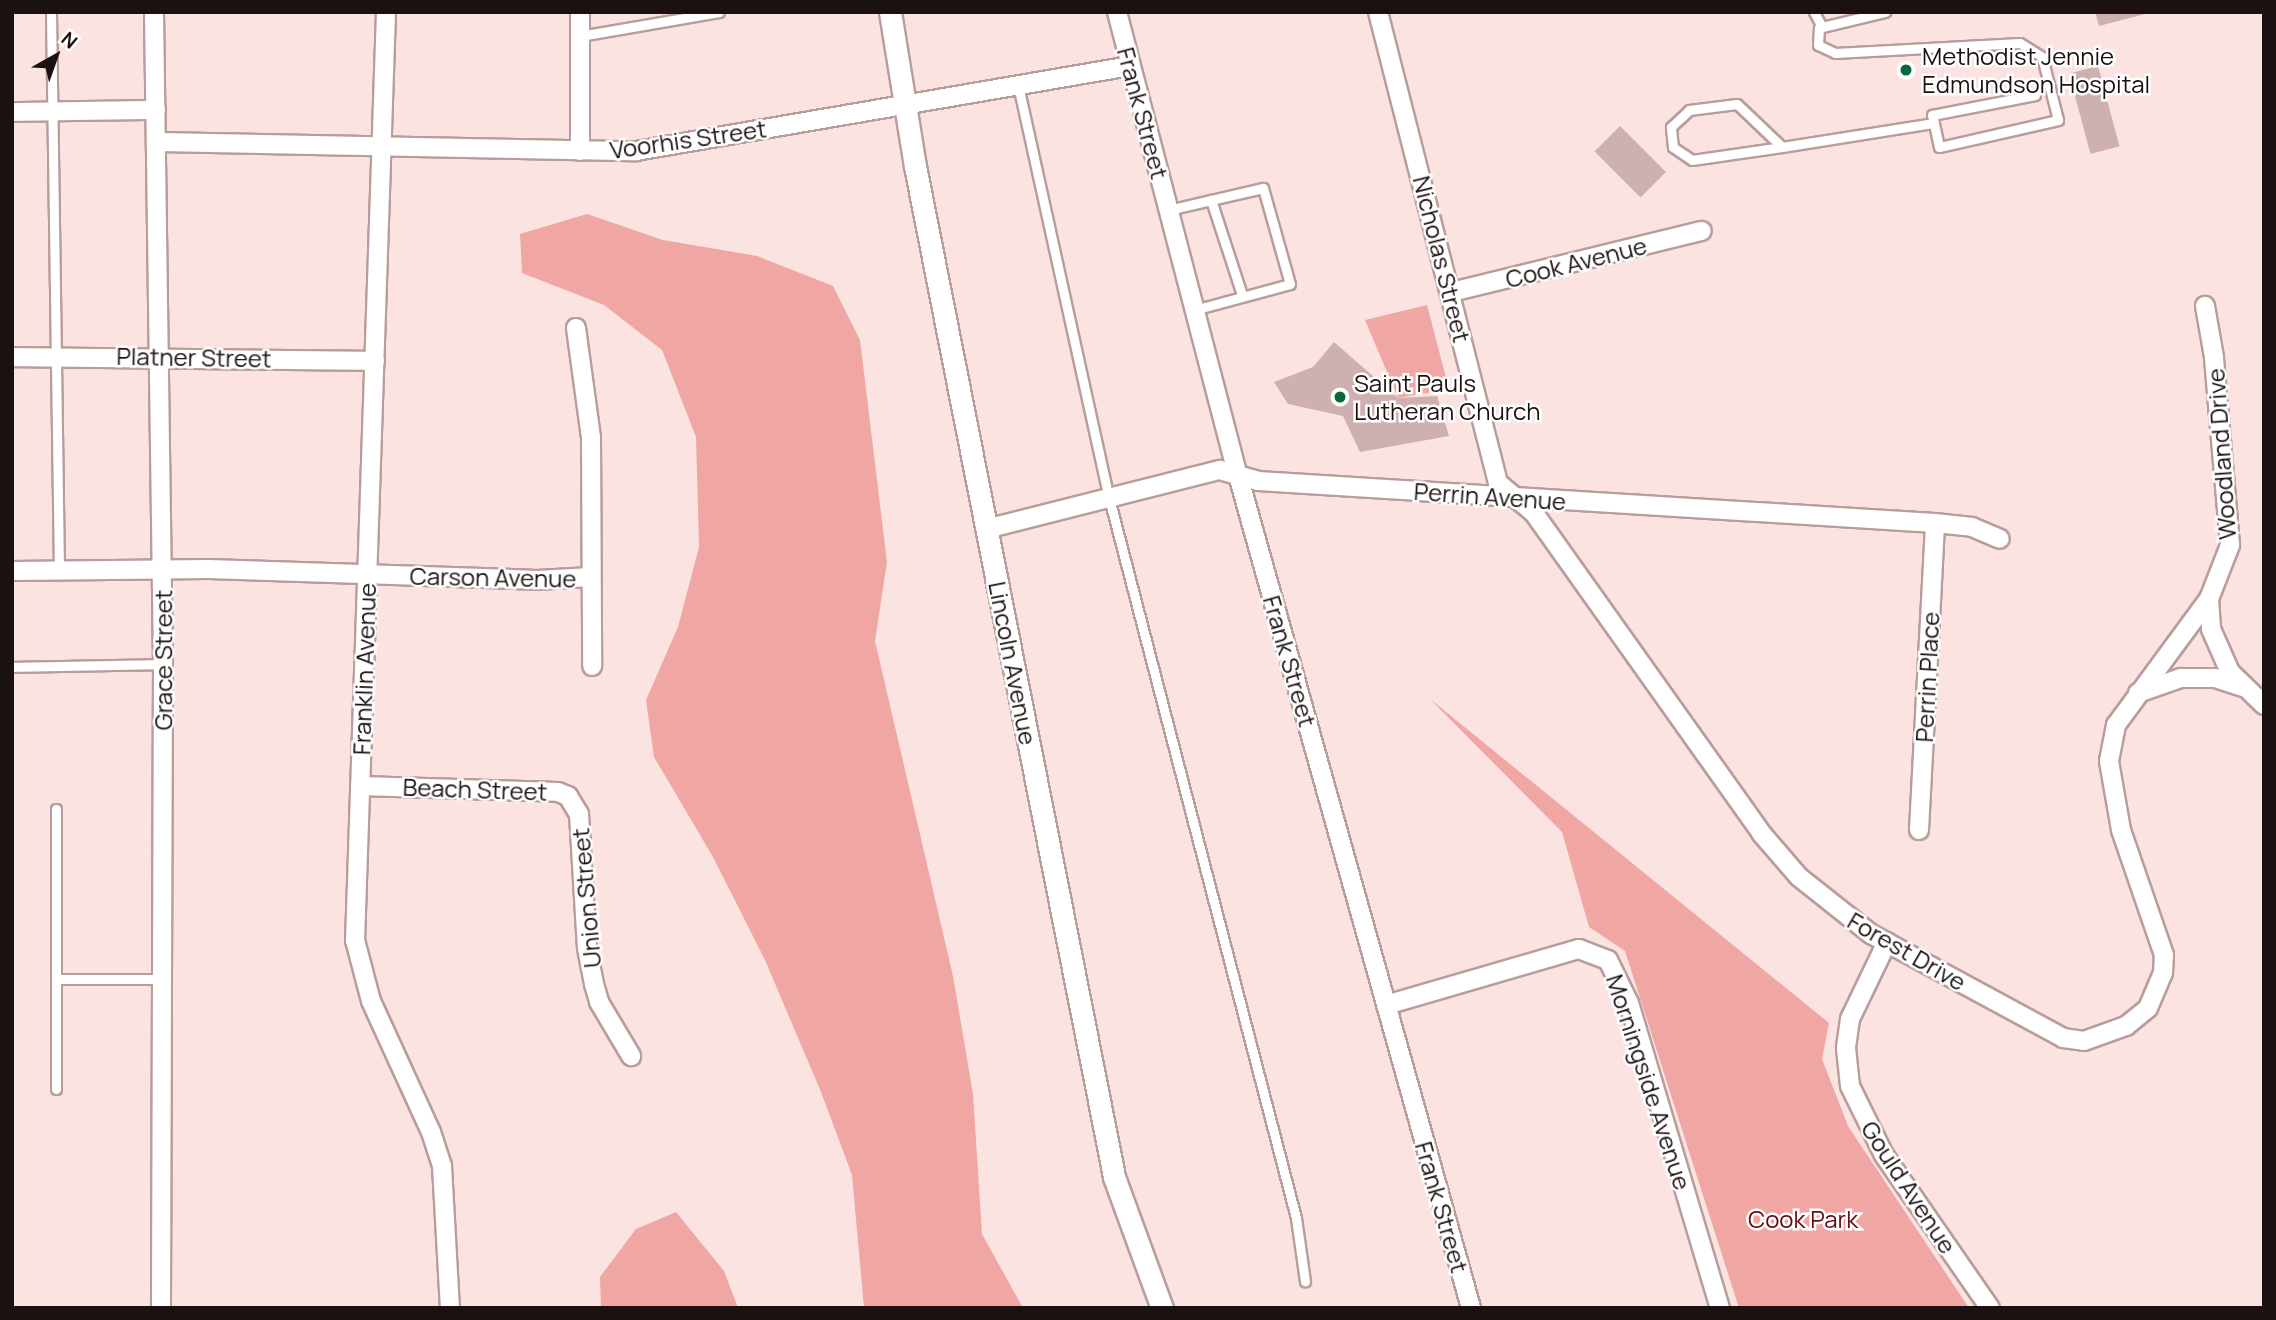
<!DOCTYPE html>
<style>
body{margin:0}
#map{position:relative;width:2276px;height:1320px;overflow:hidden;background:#fbe3e2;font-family:Manrope,sans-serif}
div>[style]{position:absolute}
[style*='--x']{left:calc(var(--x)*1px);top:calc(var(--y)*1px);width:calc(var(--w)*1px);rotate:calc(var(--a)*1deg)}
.green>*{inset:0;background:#f0a6a3}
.building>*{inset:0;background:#cdb0af;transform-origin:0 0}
.roads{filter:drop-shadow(2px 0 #b99d9b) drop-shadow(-2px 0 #b99d9b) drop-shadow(0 2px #b99d9b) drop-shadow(0 -2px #b99d9b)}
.service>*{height:9px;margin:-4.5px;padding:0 4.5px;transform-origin:4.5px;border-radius:4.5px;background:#fff}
.minor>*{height:18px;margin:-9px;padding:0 9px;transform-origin:9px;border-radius:9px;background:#fff}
.tertiary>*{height:21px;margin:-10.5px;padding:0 10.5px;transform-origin:10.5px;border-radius:10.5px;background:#fff}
.dots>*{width:19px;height:19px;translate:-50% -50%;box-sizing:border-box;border:4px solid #fff;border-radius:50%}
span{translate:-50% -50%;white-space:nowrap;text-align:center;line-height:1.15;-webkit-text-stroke:5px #fff;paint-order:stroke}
.poi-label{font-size:24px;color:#1b1111}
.left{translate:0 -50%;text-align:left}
.street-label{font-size:24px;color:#1b1111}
.park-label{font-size:24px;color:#650b16}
.frame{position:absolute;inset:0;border:14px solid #1b1111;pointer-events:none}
.north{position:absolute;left:21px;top:21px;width:70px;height:70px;-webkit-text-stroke:5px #fff;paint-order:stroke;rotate:40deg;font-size:19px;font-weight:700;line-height:28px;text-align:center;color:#1b1111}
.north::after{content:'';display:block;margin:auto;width:24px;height:32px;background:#1b1111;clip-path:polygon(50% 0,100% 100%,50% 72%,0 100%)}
</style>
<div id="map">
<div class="green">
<i style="clip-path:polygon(587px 214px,663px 240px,757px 256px,833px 286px,860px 340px,887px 562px,875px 641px,953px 976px,973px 1094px,982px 1234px,1023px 1308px,864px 1308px,852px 1175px,821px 1092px,765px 960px,713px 857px,654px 757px,646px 700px,678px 627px,699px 547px,696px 437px,662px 350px,604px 305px,522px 273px,520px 234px)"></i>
<i style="clip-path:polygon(1427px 305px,1449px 389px,1398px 398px,1365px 320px)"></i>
<i style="clip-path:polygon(1430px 699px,1829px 1023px,1822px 1059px,1848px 1126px,1969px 1308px,1739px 1308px,1625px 951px,1589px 927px,1562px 832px)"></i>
<i style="clip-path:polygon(676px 1212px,724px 1271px,738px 1308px,601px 1308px,600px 1277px,636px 1229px)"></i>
</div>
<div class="building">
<i style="clip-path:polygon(2095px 12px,2149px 12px,2149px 13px,2099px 26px)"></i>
<i style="left:2098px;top:66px;width:83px;height:30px;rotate:75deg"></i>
<i style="left:1620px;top:126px;width:65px;height:36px;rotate:45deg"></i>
<i style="clip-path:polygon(1334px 342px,1398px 398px,1437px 396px,1449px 436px,1360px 452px,1343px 416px,1288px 404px,1274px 382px,1313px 367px)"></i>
</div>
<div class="roads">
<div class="service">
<i style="--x:51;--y:12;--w:559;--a:89.18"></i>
<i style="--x:1814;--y:12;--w:17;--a:62"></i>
<i style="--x:1822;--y:27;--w:65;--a:-13.4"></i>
<i style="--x:1819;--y:27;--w:18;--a:93"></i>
<i style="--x:1818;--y:45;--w:19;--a:25"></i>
<i style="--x:1835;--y:53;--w:185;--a:-3.1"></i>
<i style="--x:2020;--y:43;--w:26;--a:32"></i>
<i style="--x:2042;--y:57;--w:65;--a:75.7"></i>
<i style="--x:2058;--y:120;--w:122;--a:167.2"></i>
<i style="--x:1939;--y:147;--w:33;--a:-102"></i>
<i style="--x:1932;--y:115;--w:105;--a:-11"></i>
<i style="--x:580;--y:36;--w:141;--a:-9.8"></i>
<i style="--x:1018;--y:85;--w:423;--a:77.6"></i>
<i style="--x:1109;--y:498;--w:744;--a:75.44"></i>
<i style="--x:1296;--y:1218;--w:64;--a:81.9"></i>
<i style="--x:1782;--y:147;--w:91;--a:171.8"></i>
<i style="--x:1692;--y:160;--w:23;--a:-146"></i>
<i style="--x:1673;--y:147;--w:20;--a:-96"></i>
<i style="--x:1671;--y:127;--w:25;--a:-43"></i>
<i style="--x:1689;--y:110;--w:48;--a:-7.1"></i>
<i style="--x:1737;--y:104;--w:62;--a:43.7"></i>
<i style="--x:1782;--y:147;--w:154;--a:-9"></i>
<i style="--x:1168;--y:210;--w:44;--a:-13.1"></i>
<i style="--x:1194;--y:310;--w:99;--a:-15.2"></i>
<i style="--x:1290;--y:284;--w:100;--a:-105.7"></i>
<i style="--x:1263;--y:188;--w:53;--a:167"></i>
<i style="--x:1211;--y:200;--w:100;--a:71.9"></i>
<i style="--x:12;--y:667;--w:151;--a:-1.1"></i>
<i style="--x:56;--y:809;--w:280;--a:90"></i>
<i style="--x:58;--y:979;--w:103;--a:0"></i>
</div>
<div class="minor">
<i style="--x:154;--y:12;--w:652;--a:89.21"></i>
<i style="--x:163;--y:664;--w:644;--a:90.18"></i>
<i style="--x:386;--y:12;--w:929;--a:91.91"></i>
<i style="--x:355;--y:940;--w:63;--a:75.3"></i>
<i style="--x:371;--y:1001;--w:144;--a:65.4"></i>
<i style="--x:431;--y:1132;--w:36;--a:72"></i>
<i style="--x:442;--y:1166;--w:142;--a:86.8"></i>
<i style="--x:580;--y:12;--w:139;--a:90"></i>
<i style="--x:1117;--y:12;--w:479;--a:75.4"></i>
<i style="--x:1238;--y:475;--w:865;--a:74.37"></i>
<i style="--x:1378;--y:12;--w:486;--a:75.7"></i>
<i style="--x:1498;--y:483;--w:47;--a:39.8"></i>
<i style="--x:1534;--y:513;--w:392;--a:54.6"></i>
<i style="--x:1761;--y:833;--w:58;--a:49.2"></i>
<i style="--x:1799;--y:877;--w:92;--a:38.4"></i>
<i style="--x:1871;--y:934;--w:218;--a:28.4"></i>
<i style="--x:2063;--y:1038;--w:21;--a:8"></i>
<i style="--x:2084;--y:1041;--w:45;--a:-19.7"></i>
<i style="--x:2126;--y:1026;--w:28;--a:-39"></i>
<i style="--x:2148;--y:1008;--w:38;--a:-67"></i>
<i style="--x:2163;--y:973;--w:18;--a:-87"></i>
<i style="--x:2164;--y:955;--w:132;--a:-109"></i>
<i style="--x:2121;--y:830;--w:70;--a:-99.9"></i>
<i style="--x:2109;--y:761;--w:37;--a:-79"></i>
<i style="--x:2116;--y:725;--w:157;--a:-53.6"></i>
<i style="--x:2209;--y:599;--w:58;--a:-68.7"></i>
<i style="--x:2230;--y:545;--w:189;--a:-94.9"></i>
<i style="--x:2214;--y:357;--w:52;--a:-100"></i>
<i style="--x:12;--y:112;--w:144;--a:-0.8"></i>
<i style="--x:156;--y:142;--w:480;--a:1.1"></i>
<i style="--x:636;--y:151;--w:501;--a:-9.76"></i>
<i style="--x:1451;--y:292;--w:258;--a:-13.7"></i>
<i style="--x:576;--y:328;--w:110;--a:82.2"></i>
<i style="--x:591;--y:437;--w:229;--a:89.7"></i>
<i style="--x:12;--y:357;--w:363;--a:0.6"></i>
<i style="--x:986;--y:529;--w:241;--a:-14.2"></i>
<i style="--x:1220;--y:470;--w:40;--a:16"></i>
<i style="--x:1258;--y:481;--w:678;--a:3.55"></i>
<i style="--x:1935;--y:523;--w:37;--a:6"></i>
<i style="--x:1972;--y:527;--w:30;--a:23"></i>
<i style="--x:12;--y:571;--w:197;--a:-0.6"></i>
<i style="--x:209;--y:569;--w:328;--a:1.9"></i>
<i style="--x:537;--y:580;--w:54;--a:-3.2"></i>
<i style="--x:2209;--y:599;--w:30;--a:86"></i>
<i style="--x:2211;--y:629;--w:47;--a:66.2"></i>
<i style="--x:2230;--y:672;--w:47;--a:44.1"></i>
<i style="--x:2138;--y:693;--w:46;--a:-19.2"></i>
<i style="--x:2181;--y:678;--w:34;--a:0"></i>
<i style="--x:2215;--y:678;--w:29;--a:18"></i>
<i style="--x:360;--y:786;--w:198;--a:1.7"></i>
<i style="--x:558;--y:792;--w:11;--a:22"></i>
<i style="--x:568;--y:796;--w:21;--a:59"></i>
<i style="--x:579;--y:814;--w:134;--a:86.6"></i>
<i style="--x:587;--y:948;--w:37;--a:79"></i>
<i style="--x:594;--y:984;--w:19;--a:74"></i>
<i style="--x:599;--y:1002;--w:63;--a:59.3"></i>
<i style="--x:1919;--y:830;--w:307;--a:-87"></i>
<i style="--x:1887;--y:942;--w:85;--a:115.7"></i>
<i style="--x:1850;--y:1019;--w:29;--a:98"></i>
<i style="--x:1846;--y:1048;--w:38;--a:84"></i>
<i style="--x:1850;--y:1086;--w:77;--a:63.8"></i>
<i style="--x:1884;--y:1155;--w:186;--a:55.3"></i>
<i style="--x:1386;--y:1005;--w:201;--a:-16.2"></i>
<i style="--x:1579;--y:949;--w:31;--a:21"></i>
<i style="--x:1608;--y:960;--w:48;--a:64"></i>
<i style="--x:1629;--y:1003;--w:318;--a:73.4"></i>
</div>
<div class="tertiary">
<i style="--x:890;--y:12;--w:156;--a:80.8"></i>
<i style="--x:915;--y:166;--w:1030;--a:78.86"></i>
<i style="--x:1114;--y:1177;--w:140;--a:69.9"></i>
</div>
</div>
<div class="dots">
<i style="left:1906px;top:70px;background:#08683d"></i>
<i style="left:1340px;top:397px;background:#08683d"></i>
</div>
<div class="poi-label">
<span class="left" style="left:1922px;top:70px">Methodist Jennie<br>Edmundson Hospital</span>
<span class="left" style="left:1354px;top:397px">Saint Pauls<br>Lutheran Church</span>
</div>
<div class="street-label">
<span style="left:1143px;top:113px;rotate:75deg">Frank Street</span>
<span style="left:688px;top:139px;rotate:-8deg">Voorhis Street</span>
<span style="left:1442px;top:259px;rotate:76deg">Nicholas Street</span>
<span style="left:1576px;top:262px;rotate:-14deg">Cook Avenue</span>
<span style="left:194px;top:357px;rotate:1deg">Platner Street</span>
<span style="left:2221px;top:454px;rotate:-94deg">Woodland Drive</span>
<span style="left:1490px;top:496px;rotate:4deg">Perrin Avenue</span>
<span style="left:493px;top:577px;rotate:1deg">Carson Avenue</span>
<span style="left:163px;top:660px;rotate:-90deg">Grace Street</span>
<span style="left:1290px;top:661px;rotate:74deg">Frank Street</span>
<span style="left:1013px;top:663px;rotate:79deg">Lincoln Avenue</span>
<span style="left:364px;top:669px;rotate:-88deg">Franklin Avenue</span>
<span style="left:1927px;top:677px;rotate:-87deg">Perrin Place</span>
<span style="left:475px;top:789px;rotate:2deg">Beach Street</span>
<span style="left:586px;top:898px;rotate:-95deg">Union Street</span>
<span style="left:1907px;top:951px;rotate:30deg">Forest Drive</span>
<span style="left:1649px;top:1082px;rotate:72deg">Morningside Avenue</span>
<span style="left:1909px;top:1187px;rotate:57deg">Gould Avenue</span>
<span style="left:1442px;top:1207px;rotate:74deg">Frank Street</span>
</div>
<div class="park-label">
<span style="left:1803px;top:1219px">Cook Park</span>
</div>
<div class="frame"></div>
<div class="north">N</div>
</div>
